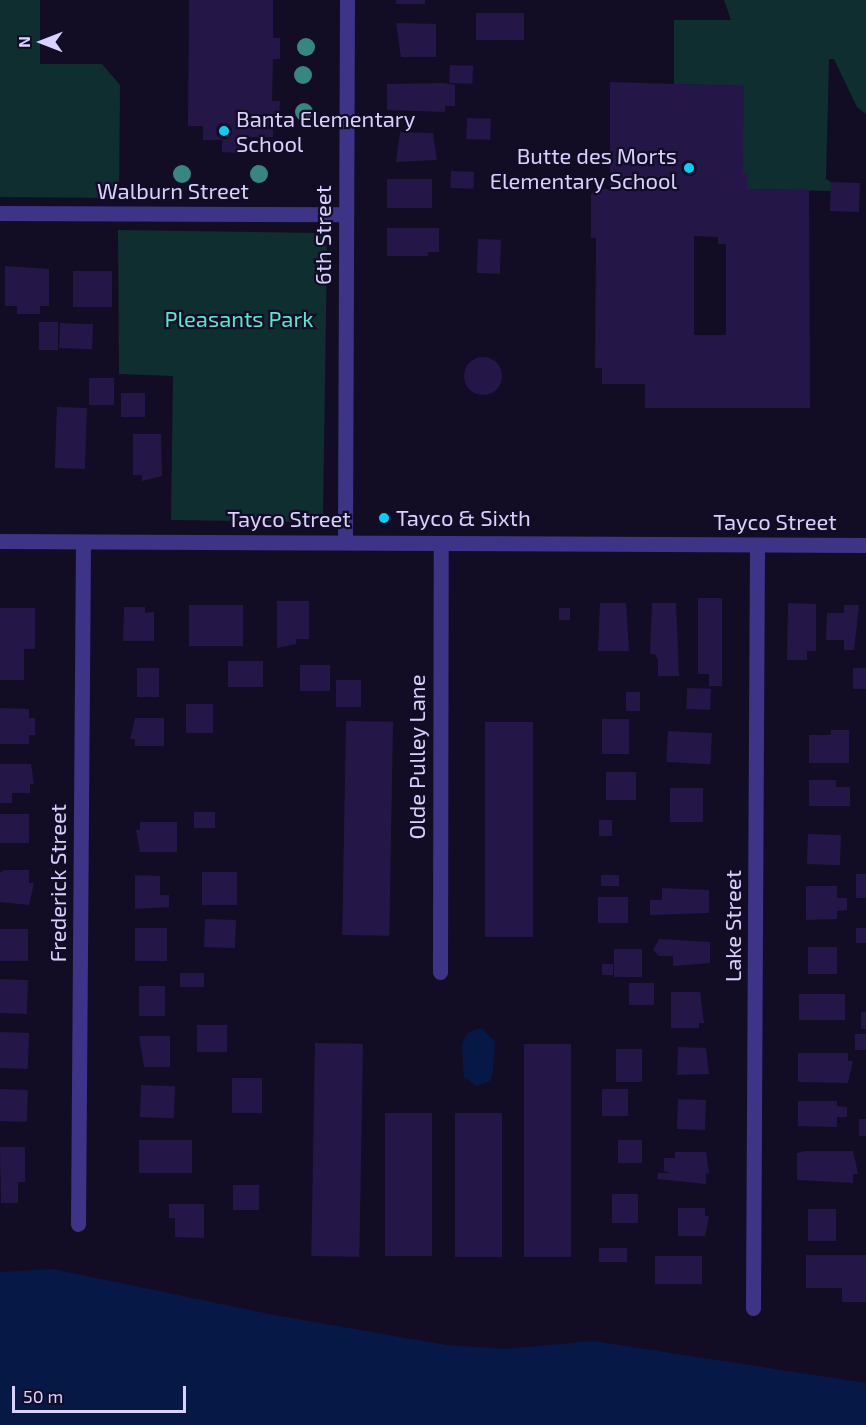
<!DOCTYPE html>
<style>
body{margin:0}
#map{position:relative;width:866px;height:1425px;overflow:hidden;background:#120d25;font-family:"Exo 2",sans-serif}
div>[style]{position:absolute}
[style*='--x']{left:calc(var(--x)*1px);top:calc(var(--y)*1px);width:calc(var(--w)*1px);rotate:calc(var(--a)*1deg)}
.green>*{inset:0;background:#0f2e2f}
.water>*{inset:0;background:#061845}
.building>*{inset:0;background:#241747;transform-origin:0 0}
.round{border-radius:50%}
.minor>*{height:15px;margin:-7.5px;padding:0 7.5px;transform-origin:7.5px;border-radius:7.5px;background:#3d3488}
.trees>*{width:18px;height:18px;margin:-9px;border-radius:50%;background:#368682}
.dots>*{width:16px;height:16px;translate:-50% -50%;box-sizing:border-box;border:3px solid #120d25;border-radius:50%}
span{translate:-50% -50%;white-space:nowrap;text-align:center;line-height:1.15;-webkit-text-stroke:4.5px #120d25;paint-order:stroke}
.poi-label{font-size:22px;color:#d9d1ff}
.left{translate:0 -50%;text-align:left}
.right{translate:-100% -50%;text-align:right}
.street-label{font-size:22px;color:#d9d1ff}
.park-label{font-size:22px;color:#53e9ce}
.north{position:absolute;left:12px;top:12px;width:60px;height:60px;-webkit-text-stroke:4px #120d25;paint-order:stroke;rotate:270deg;font-size:16px;font-weight:700;line-height:24px;text-align:center;color:#d9d1ff}
.north::after{content:'';display:block;margin:auto;width:21px;height:27px;background:#d9d1ff;clip-path:polygon(50% 0,100% 100%,50% 72%,0 100%)}
.scale{position:absolute;left:12px;top:1386px;width:174px;height:27px;box-sizing:border-box;border:3px solid #d9d1ff;border-top:0;padding-left:8px;font-size:18px;line-height:21px;white-space:nowrap;color:#d9d1ff;-webkit-text-stroke:4px #120d25;paint-order:stroke}
</style>
<div id="map">
<div class="green">
<i style="clip-path:polygon(0 0,40px 0,40px 64px,102px 64px,120px 85px,119px 198px,0 197px)"></i>
<i style="clip-path:polygon(724px 0,866px 0,866px 114px,857px 107px,834px 59px,829px 59px,826px 179px,831px 182px,831px 191px,747px 189px,747px 174px,743px 173px,743px 86px,674px 84px,674px 20px,731px 20px)"></i>
<i style="clip-path:polygon(118px 230px,320px 233px,327px 248px,323px 514px,306px 522px,171px 520px,173px 376px,119px 374px)"></i>
</div>
<div class="water">
<i style="clip-path:polygon(481px 1028px,495px 1042px,493px 1072px,490px 1081px,477px 1086px,464px 1077px,462px 1044px,467px 1033px)"></i>
<i style="clip-path:polygon(53px 1269px,274px 1315px,447px 1345px,506px 1349px,593px 1341px,866px 1383px,866px 1425px,0 1425px,0 1272px)"></i>
</div>
<div class="building">
<i style="clip-path:polygon(189px 0,273px 0,273px 38px,280px 38px,280px 59px,273px 59px,272px 101px,280px 101px,279px 123px,273px 123px,273px 137px,239px 137px,239px 153px,222px 152px,222px 140px,203px 140px,203px 126px,188px 126px)"></i>
<i style="left:396px;top:0;width:29px;height:4px"></i>
<i style="left:476px;top:13px;width:48px;height:27px"></i>
<i style="clip-path:polygon(396px 23px,436px 24px,436px 57px,401px 57px)"></i>
<i style="left:450px;top:65px;width:23px;height:18px;rotate:2deg"></i>
<i style="clip-path:polygon(evenodd,610px 82px,744px 86px,743px 173px,747px 173px,747px 189px,809px 190px,810px 408px,645px 408px,645px 384px,602px 384px,602px 368px,595px 368px,596px 238px,591px 238px,591px 194px,597px 189px,610px 189px,610px 82px,694px 236px,718px 237px,718px 244px,726px 244px,726px 335px,694px 335px,694px 236px)"></i>
<i style="clip-path:polygon(444px 83px,455px 85px,455px 106px,445px 106px,445px 112px,387px 110px,387px 84px)"></i>
<i style="left:467px;top:118px;width:24px;height:21px;rotate:2deg"></i>
<i style="clip-path:polygon(400px 132px,433px 133px,437px 160px,396px 162px)"></i>
<i style="left:451px;top:171px;width:23px;height:17px;rotate:2deg"></i>
<i style="left:387px;top:179px;width:45px;height:29px"></i>
<i style="left:831px;top:182px;width:29px;height:29px;rotate:2deg"></i>
<i style="clip-path:polygon(387px 228px,439px 228px,439px 252px,428px 252px,428px 256px,387px 256px)"></i>
<i style="left:478px;top:239px;width:23px;height:34px;rotate:2deg"></i>
<i style="clip-path:polygon(5px 266px,49px 269px,49px 306px,40px 306px,40px 314px,17px 314px,17px 306px,5px 306px)"></i>
<i style="left:73px;top:271px;width:39px;height:36px"></i>
<i style="left:39px;top:322px;width:19px;height:28px"></i>
<i style="left:60px;top:323px;width:33px;height:25px;rotate:2deg"></i>
<i class="round" style="left:464px;top:357px;width:38px;height:38px"></i>
<i style="left:89px;top:378px;width:25px;height:27px"></i>
<i style="left:121px;top:393px;width:24px;height:24px"></i>
<i style="left:57px;top:407px;width:30px;height:61px;rotate:2deg"></i>
<i style="clip-path:polygon(133px 434px,161px 434px,162px 476px,142px 481px,142px 475px,133px 475px)"></i>
<i style="clip-path:polygon(698px 598px,722px 598px,722px 686px,709px 686px,709px 674px,698px 674px)"></i>
<i style="clip-path:polygon(277px 601px,309px 601px,309px 639px,296px 639px,296px 644px,277px 648px)"></i>
<i style="clip-path:polygon(600px 603px,626px 603px,629px 651px,598px 651px)"></i>
<i style="clip-path:polygon(652px 603px,676px 603px,679px 676px,658px 676px,658px 660px,655px 654px,650px 654px)"></i>
<i style="clip-path:polygon(788px 603px,816px 604px,816px 651px,807px 651px,807px 660px,787px 660px)"></i>
<i style="left:189px;top:605px;width:54px;height:41px"></i>
<i style="clip-path:polygon(844px 605px,859px 605px,854px 650px,844px 650px,844px 640px,826px 640px,827px 613px,844px 613px)"></i>
<i style="clip-path:polygon(124px 607px,145px 607px,145px 613px,154px 612px,154px 641px,123px 641px)"></i>
<i style="clip-path:polygon(0 608px,35px 608px,35px 649px,24px 649px,24px 680px,0 680px)"></i>
<i style="left:559px;top:608px;width:11px;height:12px"></i>
<i style="left:228px;top:661px;width:35px;height:26px"></i>
<i style="left:300px;top:665px;width:30px;height:26px"></i>
<i style="left:137px;top:668px;width:22px;height:29px"></i>
<i style="left:853px;top:668px;width:13px;height:21px"></i>
<i style="left:336px;top:680px;width:25px;height:27px"></i>
<i style="left:687px;top:688px;width:24px;height:21px;rotate:2deg"></i>
<i style="left:626px;top:692px;width:14px;height:19px"></i>
<i style="left:186px;top:704px;width:27px;height:29px"></i>
<i style="clip-path:polygon(0 708px,29px 709px,29px 718px,35px 718px,35px 735px,29px 735px,29px 744px,0 744px)"></i>
<i style="clip-path:polygon(135px 718px,164px 718px,164px 746px,135px 746px,135px 739px,130px 739px)"></i>
<i style="left:602px;top:719px;width:27px;height:35px"></i>
<i style="left:346px;top:721px;width:47px;height:214px;rotate:1deg"></i>
<i style="left:485px;top:722px;width:48px;height:215px"></i>
<i style="clip-path:polygon(831px 730px,849px 730px,849px 763px,809px 763px,809px 735px,831px 735px)"></i>
<i style="left:668px;top:731px;width:44px;height:31px;rotate:3deg"></i>
<i style="clip-path:polygon(0 764px,31px 764px,34px 784px,30px 784px,30px 793px,12px 793px,12px 803px,0 803px)"></i>
<i style="left:606px;top:772px;width:30px;height:28px"></i>
<i style="clip-path:polygon(809px 780px,836px 780px,836px 787px,850px 787px,850px 806px,809px 806px)"></i>
<i style="left:670px;top:788px;width:33px;height:34px"></i>
<i style="left:194px;top:812px;width:21px;height:16px"></i>
<i style="left:0;top:814px;width:29px;height:29px"></i>
<i style="left:599px;top:820px;width:13px;height:16px"></i>
<i style="clip-path:polygon(140px 822px,177px 822px,177px 852px,140px 852px,136px 830px,140px 830px)"></i>
<i style="left:808px;top:834px;width:33px;height:30px;rotate:2deg"></i>
<i style="clip-path:polygon(4px 870px,29px 870px,29px 883px,34px 883px,29px 905px,0 902px,0 873px)"></i>
<i style="left:202px;top:872px;width:35px;height:33px"></i>
<i style="left:856px;top:874px;width:10px;height:24px"></i>
<i style="clip-path:polygon(135px 875px,160px 876px,160px 895px,169px 895px,169px 907px,135px 909px)"></i>
<i style="left:601px;top:875px;width:18px;height:11px"></i>
<i style="clip-path:polygon(806px 886px,837px 886px,837px 898px,847px 898px,847px 910px,837px 911px,837px 919px,806px 920px)"></i>
<i style="clip-path:polygon(662px 888px,709px 890px,709px 913px,650px 915px,650px 900px,662px 900px)"></i>
<i style="left:598px;top:897px;width:30px;height:26px"></i>
<i style="left:205px;top:919px;width:31px;height:28px;rotate:2deg"></i>
<i style="left:135px;top:928px;width:32px;height:33px"></i>
<i style="left:856px;top:928px;width:10px;height:15px"></i>
<i style="left:28px;top:929px;width:32px;height:28px;rotate:90deg"></i>
<i style="clip-path:polygon(659px 939px,710px 942px,710px 963px,673px 966px,673px 956px,659px 956px,653px 950px)"></i>
<i style="left:808px;top:947px;width:29px;height:27px"></i>
<i style="left:614px;top:949px;width:28px;height:28px"></i>
<i style="left:602px;top:964px;width:11px;height:11px"></i>
<i style="left:180px;top:973px;width:24px;height:14px"></i>
<i style="left:0;top:979px;width:28px;height:34px;rotate:2deg"></i>
<i style="left:629px;top:983px;width:25px;height:22px"></i>
<i style="left:139px;top:986px;width:26px;height:30px"></i>
<i style="clip-path:polygon(671px 992px,700px 992px,704px 1023px,699px 1023px,699px 1028px,671px 1028px)"></i>
<i style="left:799px;top:994px;width:46px;height:26px"></i>
<i style="left:861px;top:1012px;width:5px;height:17px"></i>
<i style="left:197px;top:1025px;width:30px;height:27px"></i>
<i style="left:0;top:1032px;width:29px;height:36px;rotate:2deg"></i>
<i style="left:855px;top:1034px;width:11px;height:16px"></i>
<i style="clip-path:polygon(139px 1036px,170px 1036px,170px 1067px,144px 1067px)"></i>
<i style="left:315px;top:1043px;width:48px;height:213px;rotate:1deg"></i>
<i style="left:524px;top:1044px;width:47px;height:213px"></i>
<i style="clip-path:polygon(678px 1047px,706px 1048px,709px 1074px,677px 1075px)"></i>
<i style="left:616px;top:1049px;width:26px;height:33px"></i>
<i style="clip-path:polygon(798px 1053px,848px 1053px,848px 1061px,853px 1061px,848px 1083px,798px 1082px)"></i>
<i style="left:232px;top:1078px;width:30px;height:35px"></i>
<i style="left:141px;top:1085px;width:34px;height:32px;rotate:2deg"></i>
<i style="left:0;top:1089px;width:28px;height:32px;rotate:2deg"></i>
<i style="left:602px;top:1089px;width:26px;height:27px"></i>
<i style="left:678px;top:1099px;width:28px;height:30px;rotate:2deg"></i>
<i style="clip-path:polygon(798px 1101px,837px 1101px,837px 1106px,847px 1107px,847px 1117px,837px 1117px,837px 1127px,798px 1126px)"></i>
<i style="left:385px;top:1113px;width:47px;height:143px"></i>
<i style="left:455px;top:1113px;width:47px;height:144px"></i>
<i style="left:859px;top:1119px;width:7px;height:17px"></i>
<i style="left:139px;top:1140px;width:53px;height:33px"></i>
<i style="left:618px;top:1140px;width:24px;height:23px"></i>
<i style="clip-path:polygon(0 1147px,25px 1147px,25px 1182px,18px 1182px,18px 1203px,1px 1203px)"></i>
<i style="clip-path:polygon(806px 1151px,853px 1151px,858px 1174px,853px 1174px,853px 1183px,797px 1180px,797px 1153px)"></i>
<i style="clip-path:polygon(675px 1152px,706px 1152px,709px 1174px,706px 1173px,706px 1184px,657px 1179px,658px 1173px,670px 1173px,664px 1171px,664px 1158px,675px 1158px)"></i>
<i style="left:233px;top:1185px;width:26px;height:25px"></i>
<i style="left:612px;top:1194px;width:26px;height:29px"></i>
<i style="clip-path:polygon(169px 1204px,204px 1204px,204px 1238px,175px 1237px,175px 1218px,169px 1218px)"></i>
<i style="clip-path:polygon(678px 1208px,705px 1208px,705px 1216px,709px 1216px,705px 1236px,678px 1236px)"></i>
<i style="left:808px;top:1209px;width:28px;height:32px"></i>
<i style="left:599px;top:1248px;width:28px;height:14px"></i>
<i style="clip-path:polygon(806px 1255px,866px 1255px,866px 1302px,842px 1302px,842px 1288px,806px 1288px)"></i>
<i style="left:655px;top:1256px;width:47px;height:28px"></i>
</div>
<div class="minor">
<i style="--x:0;--y:213;--w:346;--a:0.2"></i>
<i style="--x:0;--y:541;--w:866;--a:0.26"></i>
<i style="--x:345;--y:542;--w:542;--a:-89.79"></i>
<i style="--x:440;--y:972;--w:429;--a:-89.9"></i>
<i style="--x:78;--y:1224;--w:682;--a:-89.58"></i>
<i style="--x:753;--y:1308;--w:763;--a:-89.7"></i>
</div>
<div class="trees">
<i style="left:306px;top:47px"></i>
<i style="left:303px;top:75px"></i>
<i style="left:304px;top:112px"></i>
<i style="left:182px;top:174px"></i>
<i style="left:259px;top:174px"></i>
</div>
<div class="dots">
<i style="left:224px;top:131px;background:#00d1fc"></i>
<i style="left:689px;top:168px;background:#00d1fc"></i>
<i style="left:384px;top:518px;background:#00d1fc"></i>
</div>
<div class="poi-label">
<span class="left" style="left:236px;top:131px">Banta Elementary<br>School</span>
<span class="right" style="left:677px;top:168px">Butte des Morts<br>Elementary School</span>
<span class="left" style="left:396px;top:518px">Tayco &amp; Sixth</span>
</div>
<div class="street-label">
<span style="left:173px;top:191px">Walburn Street</span>
<span style="left:323px;top:235px;rotate:-90deg">6th Street</span>
<span style="left:289px;top:519px">Tayco Street</span>
<span style="left:775px;top:522px">Tayco Street</span>
<span style="left:417px;top:757px;rotate:-90deg">Olde Pulley Lane</span>
<span style="left:58px;top:883px;rotate:-90deg">Frederick Street</span>
<span style="left:733px;top:926px;rotate:-90deg">Lake Street</span>
</div>
<div class="park-label">
<span style="left:239px;top:319px">Pleasants Park</span>
</div>
<div class="north">N</div>
<div class="scale">50 m</div>
</div>
